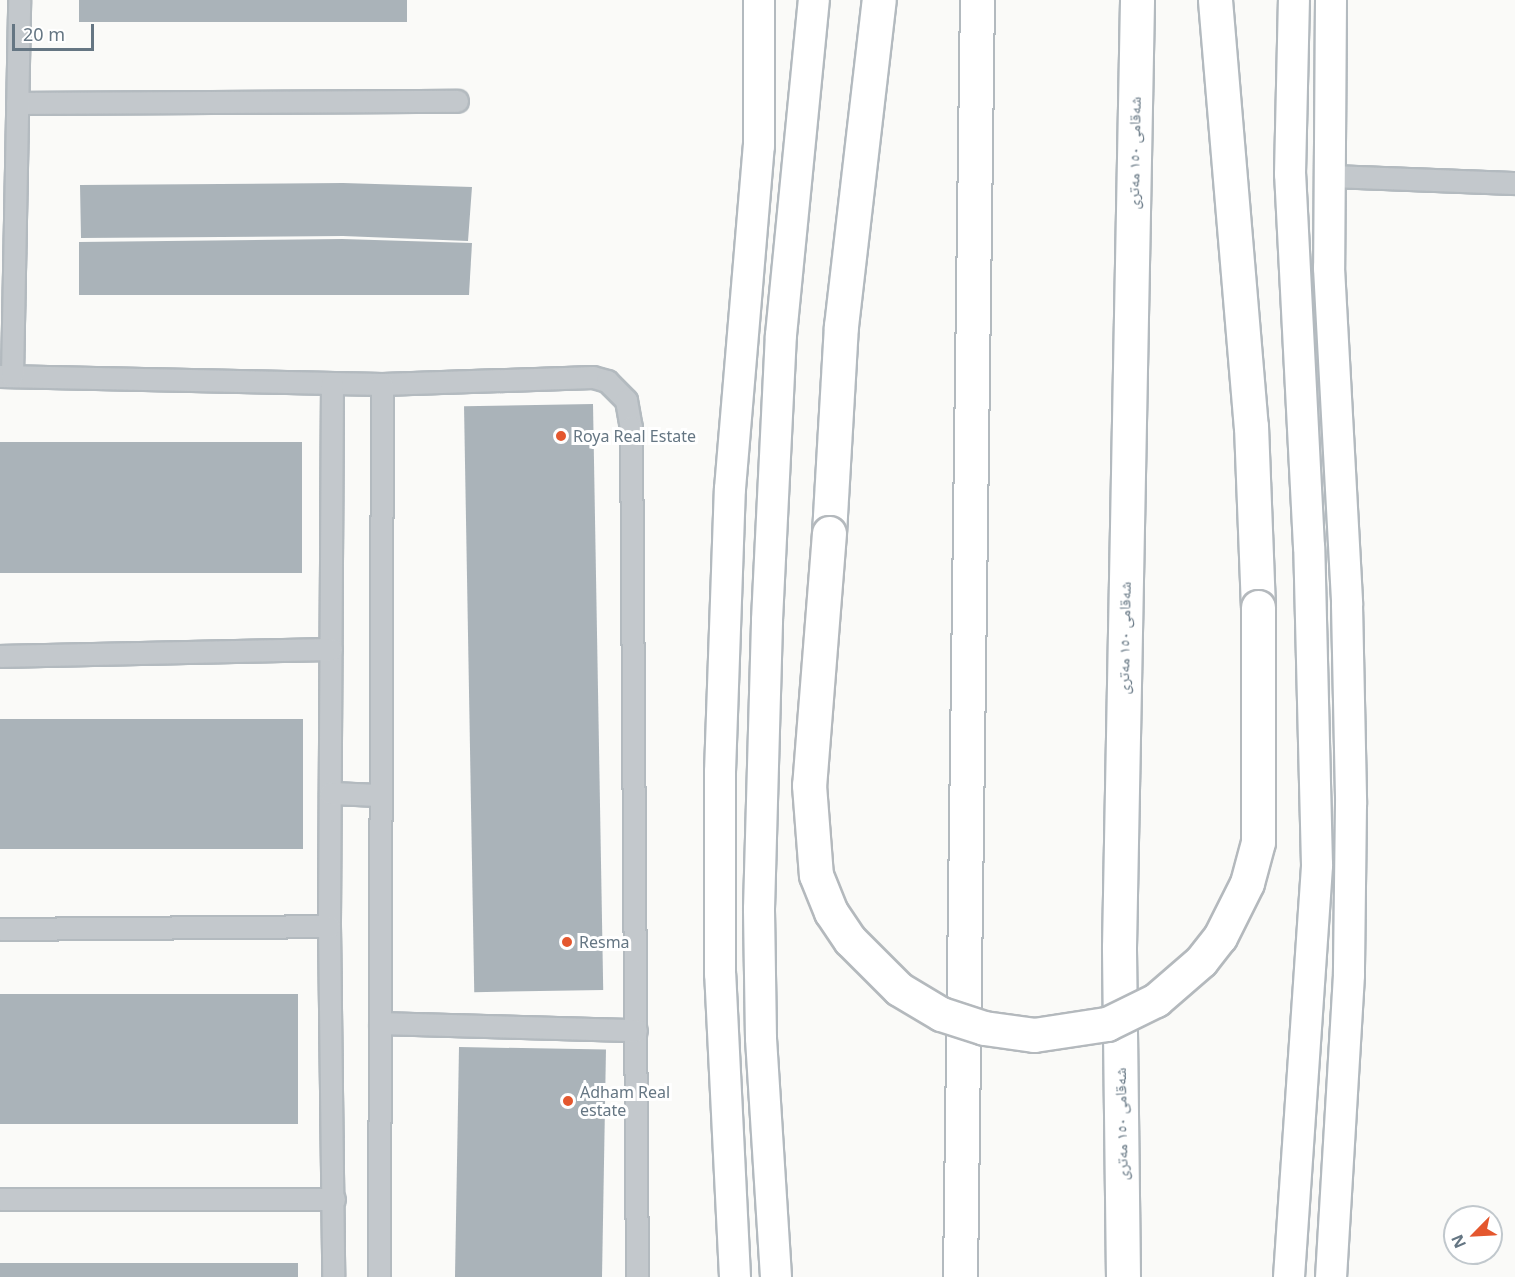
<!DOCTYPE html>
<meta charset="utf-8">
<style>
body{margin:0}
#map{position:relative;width:1515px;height:1277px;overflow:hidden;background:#fafaf8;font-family:"Noto Sans","Noto Naskh Arabic",sans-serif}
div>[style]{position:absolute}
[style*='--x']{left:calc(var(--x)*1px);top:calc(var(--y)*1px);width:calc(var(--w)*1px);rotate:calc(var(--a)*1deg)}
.building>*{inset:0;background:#aab3b9;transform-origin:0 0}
.roads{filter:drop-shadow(2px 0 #b3babf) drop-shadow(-2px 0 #b3babf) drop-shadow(0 2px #b3babf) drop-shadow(0 -2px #b3babf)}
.street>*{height:21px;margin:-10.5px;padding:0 10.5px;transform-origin:10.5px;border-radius:10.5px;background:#c3c8cc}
.secondary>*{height:30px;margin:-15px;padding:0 15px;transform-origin:15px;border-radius:15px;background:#fff}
.highway>*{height:33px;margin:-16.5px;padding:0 16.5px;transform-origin:16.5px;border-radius:16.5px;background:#fff}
.bridges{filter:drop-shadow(2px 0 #b4b9bd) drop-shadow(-2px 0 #b4b9bd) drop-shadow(0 2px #b4b9bd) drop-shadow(0 -2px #b4b9bd)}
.highway-bridge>*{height:33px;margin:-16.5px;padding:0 16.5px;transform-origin:16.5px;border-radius:16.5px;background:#fff}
.dots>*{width:16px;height:16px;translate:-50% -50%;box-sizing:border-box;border:3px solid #fff;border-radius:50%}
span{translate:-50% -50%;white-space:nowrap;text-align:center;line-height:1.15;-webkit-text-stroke:6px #fff;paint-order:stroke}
.street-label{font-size:16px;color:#657683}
.poi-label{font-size:16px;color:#657683}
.left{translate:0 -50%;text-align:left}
.north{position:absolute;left:1443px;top:1205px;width:60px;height:60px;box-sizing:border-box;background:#fff;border:2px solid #c1c8cd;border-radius:50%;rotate:246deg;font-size:16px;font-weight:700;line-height:24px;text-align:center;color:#657683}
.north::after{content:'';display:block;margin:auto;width:21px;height:27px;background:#e4572e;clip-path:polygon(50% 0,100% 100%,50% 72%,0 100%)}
.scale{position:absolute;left:12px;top:24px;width:82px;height:27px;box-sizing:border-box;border:3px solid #657683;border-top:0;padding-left:8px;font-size:18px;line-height:21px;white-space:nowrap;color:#657683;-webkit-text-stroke:4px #fff;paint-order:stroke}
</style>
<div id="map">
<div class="building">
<i style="left:79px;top:0;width:328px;height:22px"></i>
<i style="clip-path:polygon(343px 183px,472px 187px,468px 241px,343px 236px,81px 238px,80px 185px)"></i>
<i style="clip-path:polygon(342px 239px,472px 243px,469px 295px,79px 295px,79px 242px)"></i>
<i style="left:593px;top:404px;width:586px;height:129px;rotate:89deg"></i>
<i style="left:0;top:442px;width:302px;height:131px"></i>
<i style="left:0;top:719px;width:303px;height:130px"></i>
<i style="left:0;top:994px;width:298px;height:130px"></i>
<i style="left:459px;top:1047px;width:147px;height:230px;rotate:1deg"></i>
<i style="left:0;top:1263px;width:298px;height:14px"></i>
</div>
<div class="roads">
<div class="street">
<i style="--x:17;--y:103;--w:440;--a:-0.3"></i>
<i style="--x:1329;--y:176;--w:186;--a:2.2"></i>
<i style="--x:0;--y:376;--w:382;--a:1.2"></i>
<i style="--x:382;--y:384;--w:211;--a:-1.9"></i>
<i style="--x:593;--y:377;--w:15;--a:16"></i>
<i style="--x:607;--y:381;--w:27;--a:45"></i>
<i style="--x:626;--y:400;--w:27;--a:80"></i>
<i style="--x:631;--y:427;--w:850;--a:89.6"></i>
<i style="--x:12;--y:376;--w:376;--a:-88.9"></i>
<i style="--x:332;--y:383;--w:543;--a:90.32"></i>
<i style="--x:329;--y:926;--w:351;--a:89.3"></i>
<i style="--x:0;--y:656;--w:331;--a:-1.2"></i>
<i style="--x:330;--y:793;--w:50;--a:2.3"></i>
<i style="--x:0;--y:929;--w:329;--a:-0.5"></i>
<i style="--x:380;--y:1023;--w:256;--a:1.6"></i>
<i style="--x:0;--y:1199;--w:334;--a:0"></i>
<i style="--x:379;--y:1277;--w:893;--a:-89.81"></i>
</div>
<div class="secondary">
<i style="--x:1331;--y:0;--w:268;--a:90.4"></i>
<i style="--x:1329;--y:268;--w:337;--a:86.9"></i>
<i style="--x:1347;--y:605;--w:199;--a:88.8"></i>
<i style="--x:1351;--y:804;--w:171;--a:90.7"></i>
<i style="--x:1349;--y:975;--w:303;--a:93.4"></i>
<i style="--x:735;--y:1277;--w:303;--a:-92.8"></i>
<i style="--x:720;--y:974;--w:202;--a:-90"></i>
<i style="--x:720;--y:772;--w:283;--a:-88"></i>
<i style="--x:730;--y:489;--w:344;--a:-85.2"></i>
<i style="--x:759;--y:146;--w:146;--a:-90"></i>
<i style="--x:776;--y:1277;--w:239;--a:-93.6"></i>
<i style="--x:761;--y:1038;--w:129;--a:-90.9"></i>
<i style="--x:759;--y:909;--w:289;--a:-88.4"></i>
<i style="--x:767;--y:620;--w:285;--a:-87.2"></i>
<i style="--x:781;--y:335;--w:337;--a:-84.4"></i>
<i style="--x:1289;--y:1277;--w:413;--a:-86.1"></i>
<i style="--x:1317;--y:865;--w:318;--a:-91.4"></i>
<i style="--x:1309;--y:547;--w:373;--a:-92.9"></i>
<i style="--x:1290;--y:174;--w:174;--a:-88.7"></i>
</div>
<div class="highway">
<i style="--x:1215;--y:0;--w:428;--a:85.2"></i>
<i style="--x:1251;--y:426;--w:181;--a:87.8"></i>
<i style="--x:829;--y:533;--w:207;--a:-86.7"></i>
<i style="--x:841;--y:326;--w:328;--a:-83.4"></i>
<i style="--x:960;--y:1277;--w:1277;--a:-89.24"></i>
<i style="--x:1123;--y:1277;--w:330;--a:-90.7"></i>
<i style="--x:1119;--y:947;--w:947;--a:-88.91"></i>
</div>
</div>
<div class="bridges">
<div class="highway-bridge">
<i style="--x:829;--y:533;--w:253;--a:94.5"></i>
<i style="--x:809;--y:785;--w:90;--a:85.6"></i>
<i style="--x:816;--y:875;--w:40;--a:68"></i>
<i style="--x:831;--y:912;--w:34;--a:56"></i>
<i style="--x:850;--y:940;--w:69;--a:45"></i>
<i style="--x:899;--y:989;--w:49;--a:30.8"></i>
<i style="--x:941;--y:1014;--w:45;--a:18"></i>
<i style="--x:984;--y:1028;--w:50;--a:8"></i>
<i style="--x:1034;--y:1035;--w:74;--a:-8.6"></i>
<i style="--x:1107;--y:1024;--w:55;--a:-26.1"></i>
<i style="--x:1156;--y:1000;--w:60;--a:-40.9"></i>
<i style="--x:1201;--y:961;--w:31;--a:-52"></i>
<i style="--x:1220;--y:937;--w:60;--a:-63.4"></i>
<i style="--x:1247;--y:883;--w:42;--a:-75"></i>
<i style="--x:1258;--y:842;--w:235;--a:-90"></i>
</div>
</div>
<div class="dots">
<i style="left:561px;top:436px;background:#e4572e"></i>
<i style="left:567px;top:942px;background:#e4572e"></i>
<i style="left:568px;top:1101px;background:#e4572e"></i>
</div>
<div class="street-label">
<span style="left:1134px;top:153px;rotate:-89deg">شەقامی ١٥٠ مەتری</span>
<span style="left:1124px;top:638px;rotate:-89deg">شەقامی ١٥٠ مەتری</span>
<span style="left:1121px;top:1124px;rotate:-91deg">شەقامی ١٥٠ مەتری</span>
</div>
<div class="poi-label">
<span class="left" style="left:573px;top:436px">Roya Real Estate</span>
<span class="left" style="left:579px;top:942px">Resma</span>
<span class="left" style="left:580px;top:1101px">Adham Real<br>estate</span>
</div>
<div class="north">N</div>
<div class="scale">20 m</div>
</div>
